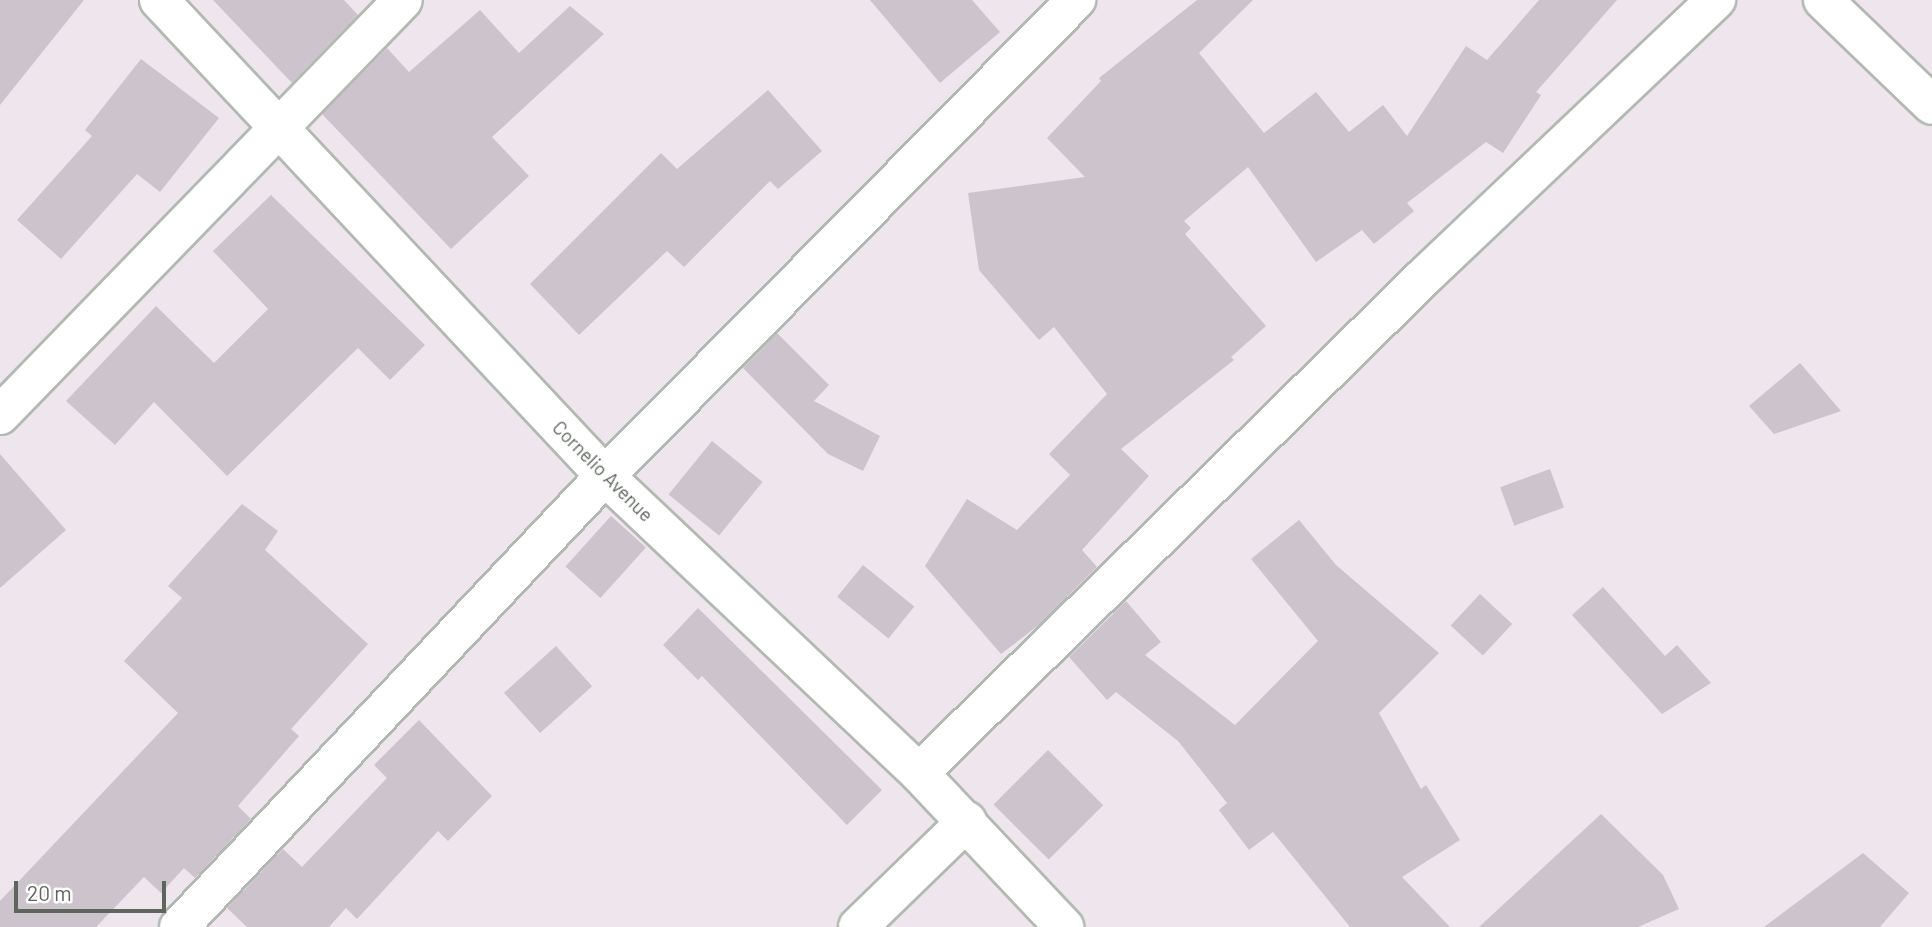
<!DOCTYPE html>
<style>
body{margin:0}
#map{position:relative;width:1932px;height:927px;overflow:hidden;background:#eee5ed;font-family:Barlow,sans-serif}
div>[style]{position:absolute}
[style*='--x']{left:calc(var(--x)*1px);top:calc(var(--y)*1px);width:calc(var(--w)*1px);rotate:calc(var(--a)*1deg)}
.building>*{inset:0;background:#ccc3cc;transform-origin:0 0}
.roads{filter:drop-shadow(2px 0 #b2b9b2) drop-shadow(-2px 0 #b2b9b2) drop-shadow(0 2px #b2b9b2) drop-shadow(0 -2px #b2b9b2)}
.minor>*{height:38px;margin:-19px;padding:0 19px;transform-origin:19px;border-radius:19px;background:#fff}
span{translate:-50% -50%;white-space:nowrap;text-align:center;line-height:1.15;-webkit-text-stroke:7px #fff;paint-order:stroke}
.street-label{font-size:19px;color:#5d655c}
.scale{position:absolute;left:14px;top:881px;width:152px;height:32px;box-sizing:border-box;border:4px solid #5d655c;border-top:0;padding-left:9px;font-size:21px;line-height:24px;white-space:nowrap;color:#5d655c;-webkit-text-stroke:5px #fff;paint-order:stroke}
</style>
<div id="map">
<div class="building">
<i style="clip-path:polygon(0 0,84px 0,0 105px)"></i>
<i style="clip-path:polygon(213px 0,344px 0,358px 15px,292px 83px)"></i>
<i style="clip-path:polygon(870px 0,972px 0,1000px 32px,940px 83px)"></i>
<i style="clip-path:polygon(1197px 0,1253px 0,1199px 53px,1264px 133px,1316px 92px,1349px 132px,1383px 105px,1407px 136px,1466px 46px,1487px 60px,1539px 0,1617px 0,1536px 92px,1541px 95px,1503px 153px,1486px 142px,1407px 203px,1414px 211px,1374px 244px,1362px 230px,1316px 262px,1248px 167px,1184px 221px,1191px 228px,1185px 234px,1266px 326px,1231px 357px,1234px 360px,1121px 449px,1149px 476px,1082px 550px,1097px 567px,1040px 624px,1001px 654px,925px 566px,967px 499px,1017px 530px,1070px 475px,1049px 454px,1107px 394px,1054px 327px,1039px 340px,979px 270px,968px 193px,1085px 177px,1047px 138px,1101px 81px,1099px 78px)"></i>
<i style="clip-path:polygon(570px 6px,604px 34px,492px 137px,529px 176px,451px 249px,322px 114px,387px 48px,409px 72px,480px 10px,519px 53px)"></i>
<i style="clip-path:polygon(141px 59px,219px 118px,160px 192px,137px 174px,61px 259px,17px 220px,92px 136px,85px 130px)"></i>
<i style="clip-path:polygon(768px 90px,822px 151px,778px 189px,770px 181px,684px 267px,667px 251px,579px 335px,530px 284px,661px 153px,677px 169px)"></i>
<i style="clip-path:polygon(271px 195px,425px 345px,390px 380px,358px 348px,227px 476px,154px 402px,115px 445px,66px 401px,156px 306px,214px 363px,268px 309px,213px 251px)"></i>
<i style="clip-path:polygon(777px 333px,829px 385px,814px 401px,880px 436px,863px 471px,828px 454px,743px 368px)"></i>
<i style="clip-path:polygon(1800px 363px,1841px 411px,1774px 434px,1749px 406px)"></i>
<i style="left:712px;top:441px;width:65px;height:69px;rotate:39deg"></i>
<i style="clip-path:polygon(0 454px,66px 530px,0 588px)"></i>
<i style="left:1550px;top:469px;width:41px;height:53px;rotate:70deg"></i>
<i style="clip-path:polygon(242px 504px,278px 531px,265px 550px,368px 644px,291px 729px,299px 736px,238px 806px,251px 819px,195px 878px,184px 868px,161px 893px,144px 877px,96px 927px,0 927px,0 901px,178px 713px,124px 661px,182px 598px,168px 586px)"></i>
<i style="left:611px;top:516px;width:47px;height:68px;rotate:42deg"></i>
<i style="clip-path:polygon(1299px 520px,1336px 565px,1439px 653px,1379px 713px,1421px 789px,1426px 785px,1460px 840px,1402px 877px,1450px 927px,1350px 927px,1273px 832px,1249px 850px,1219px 810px,1227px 803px,1178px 741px,1116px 692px,1107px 700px,1069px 657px,1126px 601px,1161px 642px,1145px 655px,1235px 725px,1318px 641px,1251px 559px)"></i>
<i style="left:863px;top:565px;width:66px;height:41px;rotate:39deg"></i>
<i style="clip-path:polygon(1603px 587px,1665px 656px,1677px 645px,1711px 683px,1662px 714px,1572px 615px)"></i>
<i style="left:1480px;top:594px;width:44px;height:43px;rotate:43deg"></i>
<i style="clip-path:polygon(698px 608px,882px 790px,847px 825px,702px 676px,698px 680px,663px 645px)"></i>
<i style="left:556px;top:646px;width:54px;height:70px;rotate:48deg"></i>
<i style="clip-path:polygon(419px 720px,492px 796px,448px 841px,438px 831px,357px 919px,346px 908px,329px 927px,247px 927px,227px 908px,283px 849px,302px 867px,387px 778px,374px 765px)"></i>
<i style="left:1048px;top:750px;width:78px;height:77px;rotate:45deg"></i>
<i style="clip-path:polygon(1601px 814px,1663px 875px,1679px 909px,1638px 927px,1479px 927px)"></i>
<i style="clip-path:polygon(1863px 853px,1909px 893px,1880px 927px,1764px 927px)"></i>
</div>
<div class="roads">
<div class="minor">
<i style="--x:159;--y:0;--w:652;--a:46.86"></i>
<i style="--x:605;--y:476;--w:432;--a:43.4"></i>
<i style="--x:919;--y:773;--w:212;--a:46.7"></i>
<i style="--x:1823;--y:0;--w:151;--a:43.9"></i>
<i style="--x:0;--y:415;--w:578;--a:-45.84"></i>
<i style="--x:919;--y:773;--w:711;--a:-44.49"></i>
<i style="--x:1426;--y:275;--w:400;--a:-43.5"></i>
<i style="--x:179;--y:927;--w:620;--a:-46.63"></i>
<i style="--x:605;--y:476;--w:670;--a:-45.3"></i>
<i style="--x:858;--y:927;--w:152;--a:-44.2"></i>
</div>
</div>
<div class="street-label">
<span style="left:603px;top:471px;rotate:45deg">Cornelio Avenue</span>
</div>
<div class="scale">20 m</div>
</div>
